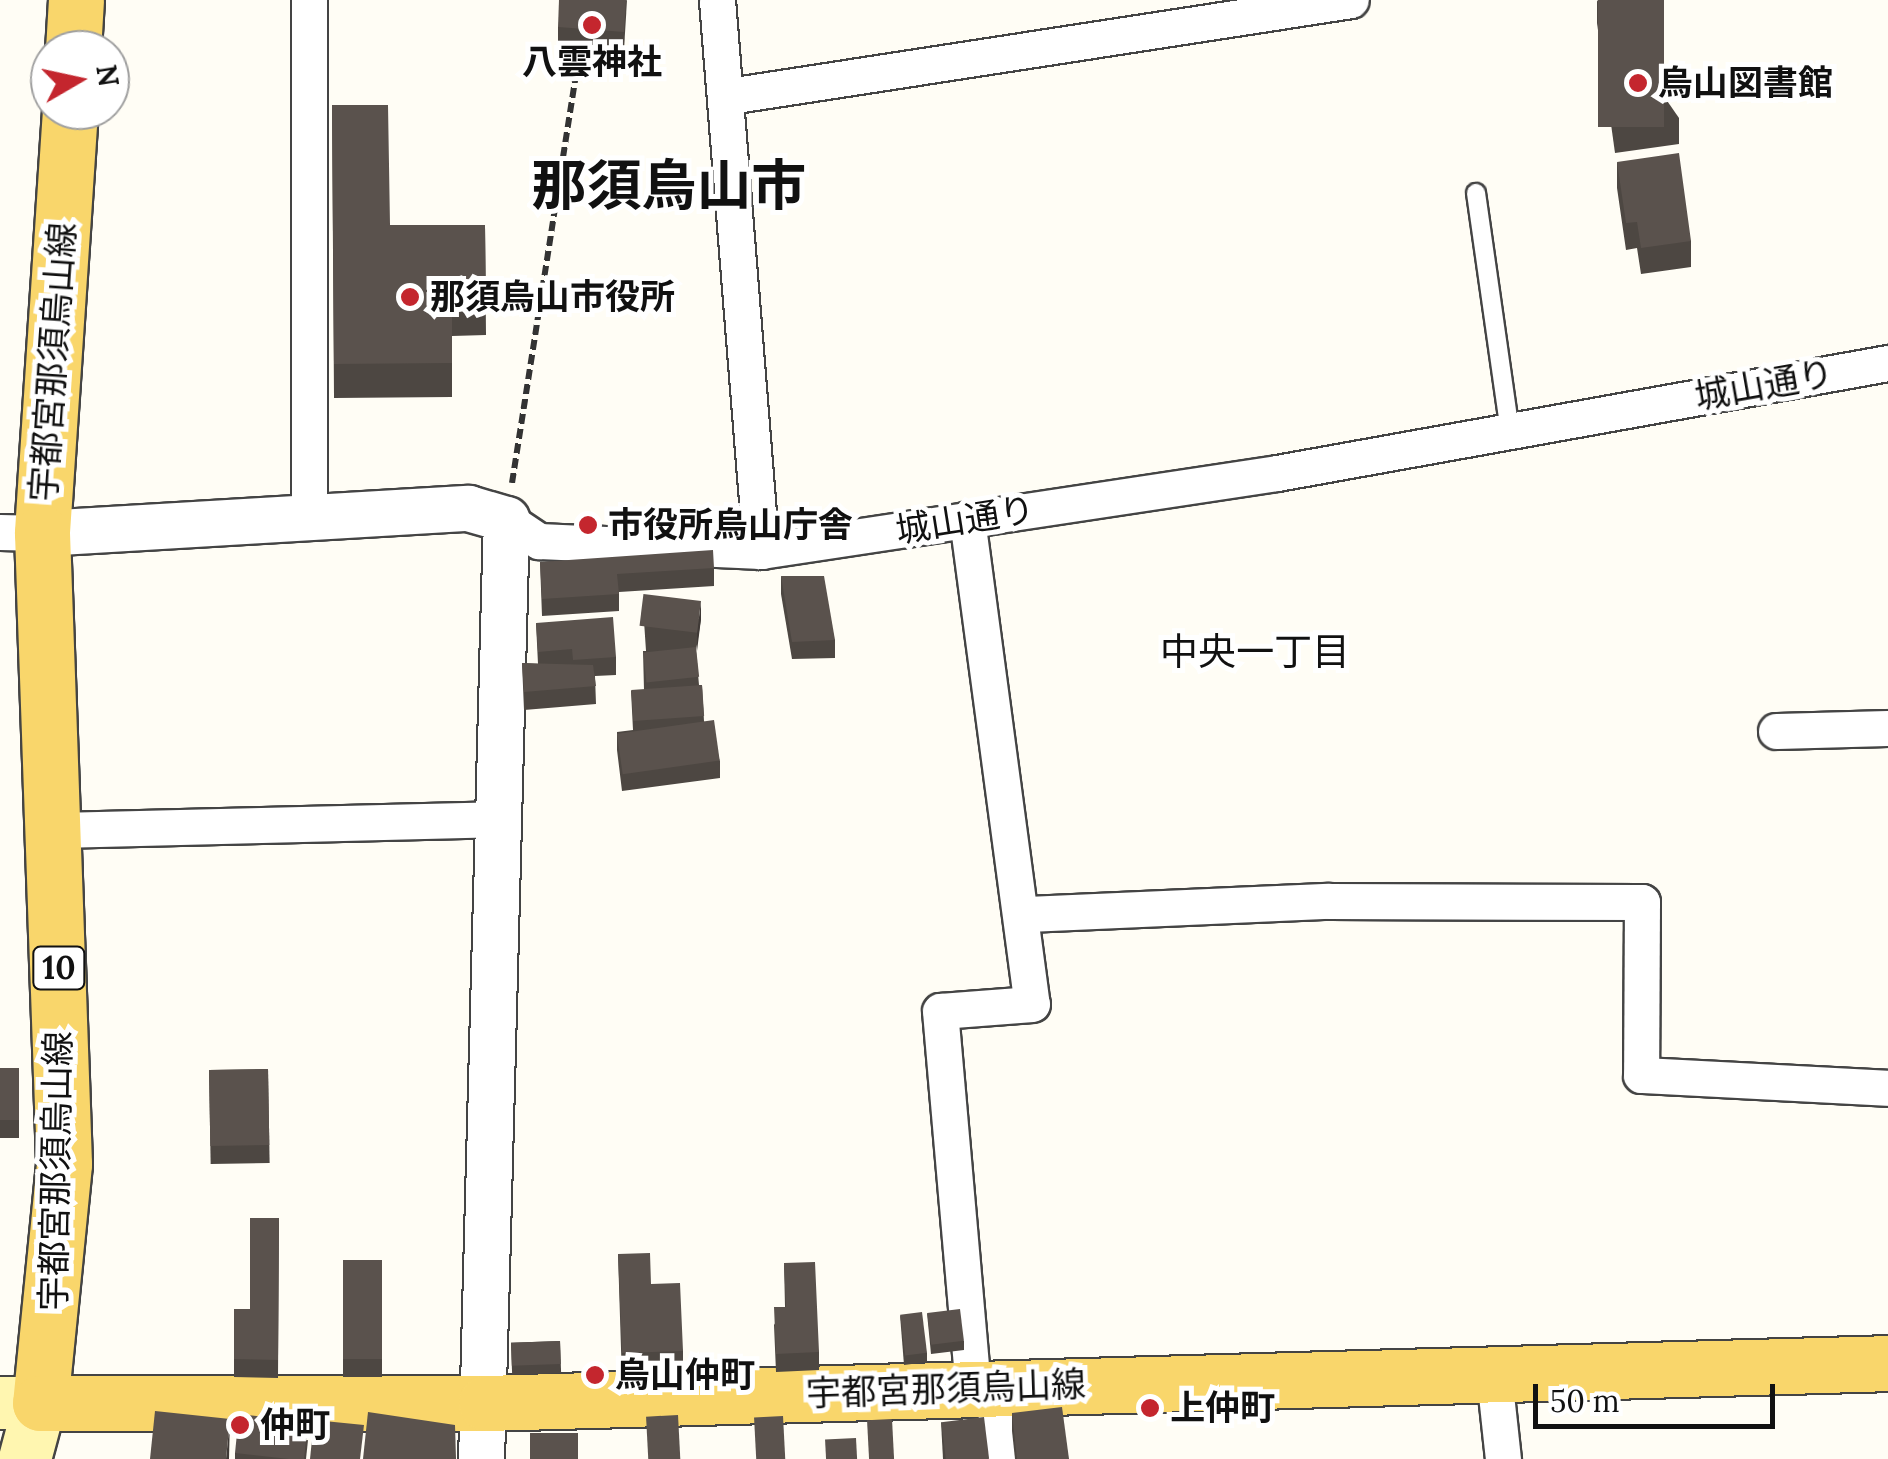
<!DOCTYPE html>
<meta charset="utf-8">
<style>
body{margin:0}
#map{position:relative;width:1888px;height:1459px;overflow:hidden;background:#fffdf5;font-family:Lora,"Noto Sans JP",serif}
div>[style]{position:absolute}
[style*='--x']{left:calc(var(--x)*1px);top:calc(var(--y)*1px);width:calc(var(--w)*1px);rotate:calc(var(--a)*1deg)}
.path>*{height:6px;margin-top:-3px;transform-origin:0;background:repeating-linear-gradient(90deg,#333 0 10px,transparent 0 15px)}
.roads{filter:drop-shadow(2px 0 #444) drop-shadow(-2px 0 #444) drop-shadow(0 2px #444) drop-shadow(0 -2px #444)}
.service>*{height:18px;margin:-9px;padding:0 9px;transform-origin:9px;border-radius:9px;background:#fff}
.minor>*{height:35px;margin:-17.5px;padding:0 17.5px;transform-origin:17.5px;border-radius:17.5px;background:#fff}
.tertiary>*{height:45px;margin:-22.5px;padding:0 22.5px;transform-origin:22.5px;border-radius:22.5px;background:#fff}
.secondary>*{height:52px;margin:-26px;padding:0 26px;transform-origin:26px;border-radius:26px;background:#fff6b0}
.primary>*{height:55px;margin:-27.5px;padding:0 27.5px;transform-origin:27.5px;border-radius:27.5px;background:#f9d66b}
.wall>*{inset:0;background:#4d4742;transform-origin:0 0}
.shaded-wall>*{inset:0;background:#3f3936}
.building>*{inset:0;background:#5a524d;transform-origin:0 0}
.dots>*{width:28px;height:28px;translate:-50% -50%;box-sizing:border-box;border:5px solid #fff;border-radius:50%}
span{translate:-50% -50%;white-space:nowrap;text-align:center;line-height:1.15;-webkit-text-stroke:10px #fff;paint-order:stroke}
.shield-label span{padding:2px 8px;background:#fff;border:2px solid;border-radius:8px;-webkit-text-stroke-width:0}
.shield-label{font-size:32px;color:#111;font-weight:700}
.poi-label{font-size:35px;color:#111;font-weight:700}
.left{translate:0 -50%;text-align:left}
.street-label{font-size:35px;color:#111}
.neighbourhood-label{font-size:38px;color:#111}
.town-label{font-size:55px;color:#111;font-weight:700}
.north{position:absolute;left:30px;top:30px;width:100px;height:100px;box-sizing:border-box;background:#fff;border:2px solid #a0a0a0;border-radius:50%;rotate:81deg;font-size:28px;font-weight:700;line-height:40px;text-align:center;color:#111}
.north::after{content:'';display:block;margin:auto;width:35px;height:45px;background:#c4262e;clip-path:polygon(50% 0,100% 100%,50% 72%,0 100%)}
.scale{position:absolute;left:1533px;top:1384px;width:242px;height:45px;box-sizing:border-box;border:5px solid #111;border-top:0;padding-left:12px;font-size:30px;line-height:35px;white-space:nowrap;color:#111;-webkit-text-stroke:8px #fff;paint-order:stroke}
</style>
<div id="map">
<div class="path">
<i style="--x:512;--y:483;--w:441;--a:-81.1"></i>
</div>
<div class="roads">
<div class="service">
<i style="--x:1476;--y:193;--w:240;--a:81.9"></i>
</div>
<div class="minor">
<i style="--x:717;--y:0;--w:553;--a:85.43"></i>
<i style="--x:729;--y:96;--w:629;--a:-8.77"></i>
<i style="--x:309;--y:519;--w:519;--a:-90"></i>
<i style="--x:506;--y:519;--w:40;--a:34"></i>
<i style="--x:539;--y:541;--w:222;--a:2.6"></i>
<i style="--x:761;--y:551;--w:522;--a:-8.6"></i>
<i style="--x:1277;--y:473;--w:621;--a:-10.21"></i>
<i style="--x:967;--y:519;--w:489;--a:82.4"></i>
<i style="--x:1032;--y:1004;--w:92;--a:175.6"></i>
<i style="--x:940;--y:1011;--w:380;--a:85"></i>
<i style="--x:0;--y:532;--w:42;--a:1.4"></i>
<i style="--x:1776;--y:731;--w:112;--a:-1.5"></i>
<i style="--x:55;--y:830;--w:443;--a:-1.4"></i>
<i style="--x:1027;--y:914;--w:302;--a:-2.5"></i>
<i style="--x:1329;--y:901;--w:313;--a:0.2"></i>
<i style="--x:1642;--y:902;--w:173;--a:90.3"></i>
<i style="--x:1641;--y:1075;--w:247;--a:3"></i>
<i style="--x:1493;--y:1367;--w:93;--a:83.8"></i>
<i style="--x:993;--y:1388;--w:71;--a:84.4"></i>
</div>
<div class="tertiary">
<i style="--x:42;--y:533;--w:427;--a:-3.4"></i>
<i style="--x:468;--y:508;--w:40;--a:16"></i>
<i style="--x:506;--y:519;--w:940;--a:91.52"></i>
</div>
<div class="secondary">
<i style="--x:0;--y:1403;--w:40;--a:0"></i>
<i style="--x:40;--y:1403;--w:58;--a:105"></i>
</div>
<div class="primary">
<i style="--x:73;--y:50;--w:50;--a:-86.6"></i>
<i style="--x:70;--y:110;--w:424;--a:93.8"></i>
<i style="--x:42;--y:533;--w:631;--a:88"></i>
<i style="--x:64;--y:1164;--w:240;--a:95.7"></i>
<i style="--x:40;--y:1403;--w:446;--a:0"></i>
<i style="--x:486;--y:1403;--w:1403;--a:-1.63"></i>
</div>
</div>
<div class="wall">
<i style="clip-path:polygon(627px 0,624px 50px,558px 45px,558px 27px)"></i>
<i style="clip-path:polygon(1597px 0,1679px 118px,1679px 144px,1615px 153px,1597px 23px)"></i>
<i style="clip-path:polygon(332px 105px,390px 225px,485px 225px,486px 335px,452px 336px,452px 397px,334px 398px)"></i>
<i style="clip-path:polygon(1617px 162px,1691px 241px,1691px 267px,1641px 274px,1637px 248px,1626px 250px,1617px 188px)"></i>
<i style="clip-path:polygon(540px 562px,714px 568px,714px 586px,619px 592px,619px 611px,542px 616px)"></i>
<i style="clip-path:polygon(781px 576px,835px 640px,835px 658px,792px 659px,781px 594px)"></i>
<i style="clip-path:polygon(643px 606px,701px 619px,696px 651px,699px 685px,702px 685px,704px 721px,720px 761px,720px 778px,622px 791px,617px 750px,617px 732px,633px 730px,631px 691px,644px 690px,643px 651px,646px 651px)"></i>
<i style="clip-path:polygon(536px 623px,616px 657px,616px 675px,595px 676px,596px 704px,524px 710px,522px 663px,538px 664px)"></i>
<i style="left:0;top:1068px;width:19px;height:70px"></i>
<i style="left:268px;top:1069px;width:94px;height:59px;rotate:89deg"></i>
<i style="clip-path:polygon(279px 1218px,278px 1378px,234px 1377px,234px 1309px,250px 1309px)"></i>
<i style="clip-path:polygon(618px 1254px,651px 1284px,683px 1351px,683px 1378px,622px 1380px)"></i>
<i style="left:343px;top:1260px;width:39px;height:117px"></i>
<i style="clip-path:polygon(784px 1263px,819px 1352px,819px 1370px,776px 1372px,774px 1325px,785px 1307px)"></i>
<i style="clip-path:polygon(927px 1313px,964px 1341px,964px 1350px,931px 1354px)"></i>
<i style="clip-path:polygon(900px 1315px,927px 1353px,927px 1362px,904px 1365px)"></i>
<i style="left:560px;top:1341px;width:32px;height:49px;rotate:88deg"></i>
<i style="clip-path:polygon(1012px 1413px,1069px 1459px,1015px 1459px,1012px 1431px)"></i>
<i style="clip-path:polygon(941px 1422px,989px 1459px,943px 1459px)"></i>
<i style="clip-path:polygon(308px 1440px,306px 1459px,235px 1459px,235px 1453px)"></i>
</div>
<div class="shaded-wall">
<i style="clip-path:polygon(701px 601px,701px 619px,697px 651px,697px 633px)"></i>
<i style="clip-path:polygon(230px 1419px,229px 1459px,226px 1459px)"></i>
</div>
<div class="building">
<i style="clip-path:polygon(559px 0,626px 0,624px 32px,558px 27px)"></i>
<i style="left:1598px;top:0;width:66px;height:127px"></i>
<i style="clip-path:polygon(332px 105px,388px 105px,390px 225px,485px 225px,486px 301px,452px 301px,452px 363px,334px 364px)"></i>
<i style="clip-path:polygon(1679px 153px,1691px 241px,1641px 248px,1637px 222px,1626px 223px,1617px 162px)"></i>
<i style="clip-path:polygon(713px 550px,714px 568px,617px 574px,619px 594px,542px 599px,540px 562px)"></i>
<i style="clip-path:polygon(781px 576px,824px 576px,835px 640px,792px 642px)"></i>
<i style="left:701px;top:601px;width:32px;height:58px;rotate:97deg"></i>
<i style="clip-path:polygon(613px 617px,616px 657px,573px 660px,572px 649px,538px 652px,536px 623px)"></i>
<i style="left:696px;top:647px;width:30px;height:53px;rotate:84deg"></i>
<i style="clip-path:polygon(522px 663px,593px 665px,596px 686px,524px 692px)"></i>
<i style="left:702px;top:685px;width:31px;height:71px;rotate:86deg"></i>
<i style="left:714px;top:720px;width:41px;height:98px;rotate:82deg"></i>
<i style="left:0;top:1068px;width:19px;height:52px"></i>
<i style="left:268px;top:1069px;width:76px;height:59px;rotate:89deg"></i>
<i style="clip-path:polygon(250px 1218px,279px 1218px,278px 1360px,234px 1359px,234px 1309px,250px 1309px)"></i>
<i style="clip-path:polygon(650px 1253px,651px 1284px,680px 1283px,683px 1351px,622px 1353px,618px 1254px)"></i>
<i style="left:343px;top:1260px;width:39px;height:99px"></i>
<i style="clip-path:polygon(815px 1262px,819px 1352px,776px 1354px,774px 1307px,786px 1307px,784px 1263px)"></i>
<i style="left:960px;top:1309px;width:32px;height:33px;rotate:83deg"></i>
<i style="left:922px;top:1312px;width:41px;height:22px;rotate:83deg"></i>
<i style="left:560px;top:1341px;width:23px;height:49px;rotate:88deg"></i>
<i style="clip-path:polygon(1062px 1407px,1069px 1459px,1017px 1459px,1012px 1413px)"></i>
<i style="clip-path:polygon(155px 1411px,230px 1419px,226px 1459px,150px 1459px)"></i>
<i style="clip-path:polygon(368px 1412px,455px 1425px,456px 1459px,363px 1459px)"></i>
<i style="clip-path:polygon(239px 1414px,308px 1422px,304px 1459px,289px 1459px,235px 1453px)"></i>
<i style="left:678px;top:1415px;width:44px;height:32px;rotate:87deg"></i>
<i style="left:783px;top:1416px;width:43px;height:29px;rotate:87deg"></i>
<i style="left:984px;top:1417px;width:42px;height:43px;rotate:83deg"></i>
<i style="left:892px;top:1419px;width:40px;height:25px;rotate:87deg"></i>
<i style="clip-path:polygon(314px 1420px,364px 1425px,360px 1459px,310px 1459px)"></i>
<i style="left:530px;top:1433px;width:48px;height:26px"></i>
<i style="left:856px;top:1438px;width:21px;height:31px;rotate:87deg"></i>
</div>
<div class="dots">
<i style="left:592px;top:25px;background:#c4262e"></i>
<i style="left:1638px;top:83px;background:#c4262e"></i>
<i style="left:410px;top:297px;background:#c4262e"></i>
<i style="left:588px;top:525px;background:#c4262e"></i>
<i style="left:595px;top:1375px;background:#c4262e"></i>
<i style="left:1150px;top:1408px;background:#c4262e"></i>
<i style="left:240px;top:1425px;background:#c4262e"></i>
</div>
<div class="shield-label">
<span style="left:59px;top:968px">10</span>
</div>
<div class="poi-label">
<span style="left:592px;top:62px">八雲神社</span>
<span class="left" style="left:1658px;top:83px">烏山図書館</span>
<span class="left" style="left:430px;top:297px">那須烏山市役所</span>
<span class="left" style="left:608px;top:525px">市役所烏山庁舎</span>
<span class="left" style="left:615px;top:1375px">烏山仲町</span>
<span class="left" style="left:1170px;top:1408px">上仲町</span>
<span class="left" style="left:260px;top:1425px">仲町</span>
</div>
<div class="street-label">
<span style="left:53px;top:362px;rotate:-86deg">宇都宮那須烏山線</span>
<span style="left:1764px;top:385px;rotate:-10deg">城山通り</span>
<span style="left:965px;top:520px;rotate:-9deg">城山通り</span>
<span style="left:56px;top:1171px;rotate:-89deg">宇都宮那須烏山線</span>
<span style="left:946px;top:1389px;rotate:-2deg">宇都宮那須烏山線</span>
</div>
<div class="neighbourhood-label">
<span style="left:1255px;top:652px">中央一丁目</span>
</div>
<div class="town-label">
<span style="left:669px;top:186px">那須烏山市</span>
</div>
<div class="north">N</div>
<div class="scale">50 m</div>
</div>
